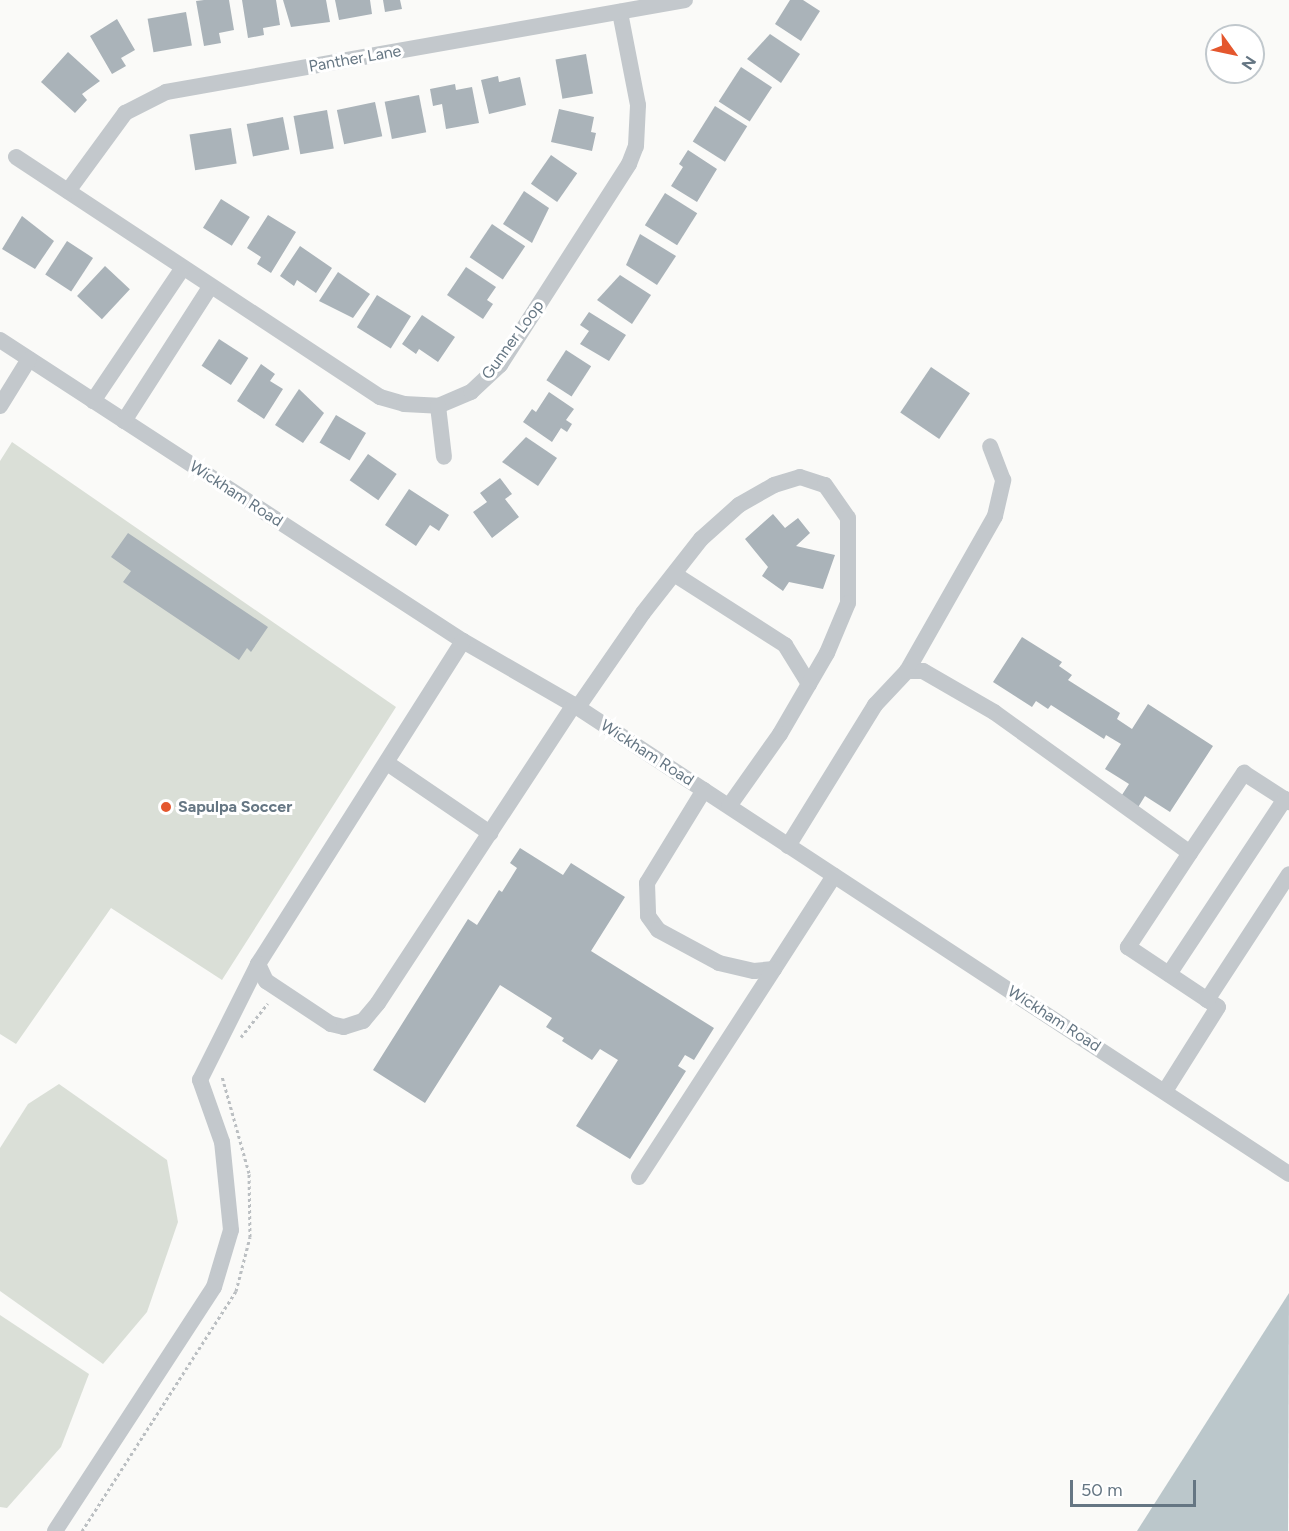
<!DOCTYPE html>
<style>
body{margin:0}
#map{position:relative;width:1289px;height:1531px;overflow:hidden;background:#fafaf8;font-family:Figtree,sans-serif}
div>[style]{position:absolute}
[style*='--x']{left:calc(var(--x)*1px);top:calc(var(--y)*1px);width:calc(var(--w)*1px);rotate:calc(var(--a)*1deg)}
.green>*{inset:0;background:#dadfd7}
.water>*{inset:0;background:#bbc7cb}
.building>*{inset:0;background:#aab3b9;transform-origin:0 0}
.path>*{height:3px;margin-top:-1.5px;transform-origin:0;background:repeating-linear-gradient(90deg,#bbbfc2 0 3px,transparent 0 6px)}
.minor>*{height:16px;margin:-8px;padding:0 8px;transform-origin:8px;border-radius:8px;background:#c3c8cc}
.dots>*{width:16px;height:16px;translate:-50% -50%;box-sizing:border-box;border:3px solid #fff;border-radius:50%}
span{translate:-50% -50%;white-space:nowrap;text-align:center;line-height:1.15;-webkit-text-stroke:6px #fff;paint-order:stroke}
.street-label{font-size:16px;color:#657683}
.poi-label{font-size:16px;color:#657683;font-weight:700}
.left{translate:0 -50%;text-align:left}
.north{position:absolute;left:1205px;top:24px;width:60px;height:60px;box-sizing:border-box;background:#fff;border:2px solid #c1c8cd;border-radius:50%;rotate:123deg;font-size:16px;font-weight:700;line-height:24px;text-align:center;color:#657683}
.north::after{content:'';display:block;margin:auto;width:21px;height:27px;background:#e4572e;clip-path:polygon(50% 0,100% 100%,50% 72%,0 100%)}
.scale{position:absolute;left:1070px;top:1480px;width:126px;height:27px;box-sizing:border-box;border:3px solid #657683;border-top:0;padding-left:8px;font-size:18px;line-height:21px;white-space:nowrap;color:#657683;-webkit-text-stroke:4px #fff;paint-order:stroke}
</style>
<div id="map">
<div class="green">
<i style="clip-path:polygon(12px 442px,396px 707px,222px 980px,111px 908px,16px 1044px,0 1034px,0 461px)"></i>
<i style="clip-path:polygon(59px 1084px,167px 1160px,178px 1222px,147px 1312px,103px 1364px,0 1291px,0 1148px,28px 1104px)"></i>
<i style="clip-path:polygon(0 1315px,89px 1374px,61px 1447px,7px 1508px,0 1507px)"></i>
</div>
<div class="water">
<i style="clip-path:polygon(1289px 1293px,1288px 1531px,1137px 1531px)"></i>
</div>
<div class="building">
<i style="clip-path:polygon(204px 0,229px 0,234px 30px,219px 33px,221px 43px,204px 46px,196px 1px)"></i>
<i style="clip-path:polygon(242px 0,276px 0,280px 25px,263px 28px,264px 35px,248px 38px)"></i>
<i style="clip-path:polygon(283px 0,326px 0,330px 22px,291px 27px)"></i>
<i style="clip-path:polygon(335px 0,370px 0,372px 14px,339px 20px)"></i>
<i style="clip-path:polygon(383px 0,400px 0,402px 9px,385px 12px)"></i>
<i style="clip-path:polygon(790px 0,803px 0,820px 11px,801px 41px,775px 24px)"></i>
<i style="left:186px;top:12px;width:34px;height:39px;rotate:80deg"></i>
<i style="clip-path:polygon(117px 19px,135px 50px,121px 58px,126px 66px,112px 74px,90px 36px)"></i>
<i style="clip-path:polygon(770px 34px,800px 54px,781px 83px,747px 59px)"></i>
<i style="clip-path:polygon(68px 52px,100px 81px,82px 94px,87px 100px,75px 113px,41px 82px)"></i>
<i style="left:586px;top:54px;width:40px;height:31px;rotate:80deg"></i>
<i style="left:741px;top:67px;width:37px;height:41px;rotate:33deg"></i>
<i style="clip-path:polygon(498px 76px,499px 82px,520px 77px,526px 105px,489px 114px,481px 80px)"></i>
<i style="clip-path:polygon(455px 84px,456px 90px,472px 87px,479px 123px,446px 129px,442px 104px,433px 106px,430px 89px)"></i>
<i style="left:419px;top:95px;width:38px;height:35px;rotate:79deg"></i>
<i style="left:375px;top:102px;width:35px;height:39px;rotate:78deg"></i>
<i style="left:715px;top:106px;width:38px;height:42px;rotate:32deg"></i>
<i style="clip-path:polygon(559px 109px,594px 117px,591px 132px,596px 133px,592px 151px,551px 142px)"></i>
<i style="left:327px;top:110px;width:39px;height:34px;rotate:80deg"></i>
<i style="left:283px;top:117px;width:33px;height:37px;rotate:79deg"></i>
<i style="left:231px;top:128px;width:36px;height:42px;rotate:81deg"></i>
<i style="clip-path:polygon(688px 150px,717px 169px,697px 202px,671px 186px,683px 167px,679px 164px)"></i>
<i style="left:551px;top:155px;width:32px;height:35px;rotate:35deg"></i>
<i style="clip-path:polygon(524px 191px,549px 208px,532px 243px,503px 224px)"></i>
<i style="left:665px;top:193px;width:38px;height:38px;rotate:32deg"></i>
<i style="left:221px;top:199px;width:34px;height:34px;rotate:32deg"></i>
<i style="clip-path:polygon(268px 215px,296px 232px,271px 273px,257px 264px,261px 257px,247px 248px)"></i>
<i style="clip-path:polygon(22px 216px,54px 241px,35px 269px,2px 249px)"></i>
<i style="left:492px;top:224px;width:40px;height:40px;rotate:34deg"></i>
<i style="clip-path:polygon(640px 234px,676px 256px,657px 285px,626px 265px)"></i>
<i style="left:67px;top:241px;width:31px;height:40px;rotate:33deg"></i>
<i style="clip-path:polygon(300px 246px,332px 268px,316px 293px,297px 280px,294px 286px,280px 276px)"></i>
<i style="left:105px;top:266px;width:34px;height:41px;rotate:43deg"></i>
<i style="clip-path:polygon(466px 267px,496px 287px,487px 300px,493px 304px,483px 319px,447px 295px)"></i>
<i style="clip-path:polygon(338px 272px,370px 294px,353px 318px,319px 301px)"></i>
<i style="clip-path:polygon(620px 275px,651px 295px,632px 324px,597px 300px)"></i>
<i style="left:377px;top:295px;width:40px;height:38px;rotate:32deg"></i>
<i style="clip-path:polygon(589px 312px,626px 335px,609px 361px,580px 344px,589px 331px,580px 325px)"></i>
<i style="clip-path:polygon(422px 315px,455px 337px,438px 362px,419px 349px,416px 354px,402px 344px)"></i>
<i style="left:219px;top:339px;width:35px;height:32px;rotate:33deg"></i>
<i style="left:566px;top:350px;width:30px;height:36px;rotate:33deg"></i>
<i style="clip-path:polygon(261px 364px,275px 374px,270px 381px,283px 389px,264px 419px,237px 401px)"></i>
<i style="left:931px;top:367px;width:47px;height:55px;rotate:34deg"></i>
<i style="clip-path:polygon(299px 389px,324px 413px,303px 443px,275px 425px)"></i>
<i style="clip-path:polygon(549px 392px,574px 409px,566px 420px,572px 424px,567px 432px,561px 428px,552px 442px,523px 422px,532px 409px,536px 412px)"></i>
<i style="left:336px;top:415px;width:35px;height:32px;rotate:31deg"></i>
<i style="clip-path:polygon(526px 437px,557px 458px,538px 486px,502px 462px)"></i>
<i style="left:368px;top:454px;width:35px;height:32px;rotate:35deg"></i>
<i style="clip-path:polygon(500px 478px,512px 494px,505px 499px,519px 517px,492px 538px,473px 512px,487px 502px,480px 493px)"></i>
<i style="clip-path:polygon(409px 489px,449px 515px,439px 531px,430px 525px,416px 546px,385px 525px)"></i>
<i style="clip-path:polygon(773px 514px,785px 528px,798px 518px,810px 533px,796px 546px,835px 555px,823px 589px,789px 582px,783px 591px,762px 576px,768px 567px,745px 539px)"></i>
<i style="clip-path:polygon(128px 533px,268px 627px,251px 652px,247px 648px,239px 660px,123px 582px,131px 571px,111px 557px)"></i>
<i style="clip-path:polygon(1022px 637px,1062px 662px,1059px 666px,1072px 675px,1068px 680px,1120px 713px,1117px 719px,1132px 729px,1148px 704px,1213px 746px,1170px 812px,1145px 796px,1137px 809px,1120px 798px,1129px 784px,1105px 769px,1121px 744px,1106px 735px,1104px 739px,1051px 705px,1048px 709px,1036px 701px,1032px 707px,993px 682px)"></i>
<i style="clip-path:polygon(520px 848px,563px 875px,571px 863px,625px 897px,591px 951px,714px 1028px,694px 1060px,685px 1055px,678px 1066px,686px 1071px,630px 1159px,576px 1126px,618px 1060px,600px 1049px,592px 1060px,562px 1041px,564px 1038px,546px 1027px,552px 1018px,500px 985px,425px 1103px,373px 1070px,468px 919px,477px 925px,499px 890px,502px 892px,517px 868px,510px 863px)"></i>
</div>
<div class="path">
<i style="--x:241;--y:1037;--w:43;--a:-51.5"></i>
<i style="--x:82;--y:1531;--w:285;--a:-57.3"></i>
<i style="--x:236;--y:1291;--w:56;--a:-75.5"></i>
<i style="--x:250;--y:1237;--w:64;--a:-90.9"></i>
<i style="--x:249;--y:1173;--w:101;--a:-105.6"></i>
</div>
<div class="minor">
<i style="--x:16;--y:157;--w:436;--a:33.4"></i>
<i style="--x:380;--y:397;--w:25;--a:16"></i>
<i style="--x:404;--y:404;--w:34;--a:3"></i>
<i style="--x:438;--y:406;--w:36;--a:-23"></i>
<i style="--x:471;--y:392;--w:40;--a:-43"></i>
<i style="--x:500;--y:365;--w:239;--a:-57.3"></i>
<i style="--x:629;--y:164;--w:19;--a:-69"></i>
<i style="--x:636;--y:146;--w:41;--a:-87.2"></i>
<i style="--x:638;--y:105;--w:95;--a:-101"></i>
<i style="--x:68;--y:191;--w:97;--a:-53.8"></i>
<i style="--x:125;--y:113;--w:46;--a:-27.1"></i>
<i style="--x:166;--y:92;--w:527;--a:-10.05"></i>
<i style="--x:0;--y:340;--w:552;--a:33.03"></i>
<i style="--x:463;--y:641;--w:128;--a:30"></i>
<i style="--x:574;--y:705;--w:855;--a:33.26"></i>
<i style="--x:93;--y:401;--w:159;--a:-56"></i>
<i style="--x:0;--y:406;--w:55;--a:-58.3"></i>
<i style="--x:438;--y:406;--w:51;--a:83.3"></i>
<i style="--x:124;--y:421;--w:159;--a:-57.3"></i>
<i style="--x:674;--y:574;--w:132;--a:32.6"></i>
<i style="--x:785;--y:645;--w:46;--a:58.4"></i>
<i style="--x:463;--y:641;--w:383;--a:122.4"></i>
<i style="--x:258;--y:964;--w:19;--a:65"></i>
<i style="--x:266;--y:981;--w:78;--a:33.5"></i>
<i style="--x:331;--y:1024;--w:13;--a:13"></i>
<i style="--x:344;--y:1027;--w:20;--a:-18"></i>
<i style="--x:363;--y:1021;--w:23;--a:-50"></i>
<i style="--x:378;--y:1003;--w:357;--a:-56.7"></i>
<i style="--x:907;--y:671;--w:178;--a:-60.4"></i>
<i style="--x:995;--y:516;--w:37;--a:-77"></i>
<i style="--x:1003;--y:480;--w:36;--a:-111"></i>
<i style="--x:578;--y:707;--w:114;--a:-55.3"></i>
<i style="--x:643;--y:613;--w:94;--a:-51.9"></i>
<i style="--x:701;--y:539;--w:51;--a:-41.8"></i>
<i style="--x:739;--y:505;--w:40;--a:-29.7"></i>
<i style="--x:774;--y:485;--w:27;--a:-17"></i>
<i style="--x:800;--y:477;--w:26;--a:18"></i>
<i style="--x:825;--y:485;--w:40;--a:55.1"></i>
<i style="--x:848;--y:518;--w:85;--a:90"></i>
<i style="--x:848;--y:603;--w:54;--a:112.8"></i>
<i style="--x:827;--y:653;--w:94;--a:120.1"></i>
<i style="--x:780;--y:734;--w:88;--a:125.3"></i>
<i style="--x:387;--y:763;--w:125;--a:34.2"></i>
<i style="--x:704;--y:790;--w:109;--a:121.5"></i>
<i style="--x:647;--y:883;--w:33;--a:88"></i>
<i style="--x:648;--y:916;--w:17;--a:54"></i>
<i style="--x:658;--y:930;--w:69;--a:28.4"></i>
<i style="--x:719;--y:963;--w:36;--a:13"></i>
<i style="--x:754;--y:971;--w:20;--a:-6"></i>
<i style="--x:774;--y:969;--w:111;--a:-57.2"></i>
<i style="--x:788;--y:846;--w:166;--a:-58.3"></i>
<i style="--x:875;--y:705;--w:47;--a:-46.7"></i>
<i style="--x:907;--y:671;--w:16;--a:0"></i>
<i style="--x:923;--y:671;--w:82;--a:30"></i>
<i style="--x:994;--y:712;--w:241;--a:35.7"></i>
<i style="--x:1190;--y:853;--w:113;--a:123.4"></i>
<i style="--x:1128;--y:947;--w:108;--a:33.7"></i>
<i style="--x:1218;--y:1007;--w:99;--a:122.2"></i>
<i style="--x:1190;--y:853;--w:97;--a:-56"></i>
<i style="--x:1244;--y:773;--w:54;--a:32.8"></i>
<i style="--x:1169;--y:974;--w:210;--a:-56.5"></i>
<i style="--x:1207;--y:1000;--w:150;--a:-56.9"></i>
<i style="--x:639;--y:1177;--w:248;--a:-57"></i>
<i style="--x:55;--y:1531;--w:291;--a:-56.9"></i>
<i style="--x:214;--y:1287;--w:59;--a:-73.4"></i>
<i style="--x:231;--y:1230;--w:88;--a:-95.8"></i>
<i style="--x:222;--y:1142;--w:66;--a:-109.5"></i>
<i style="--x:200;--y:1080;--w:130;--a:-63.4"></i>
</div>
<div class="dots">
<i style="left:166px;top:807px;background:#e4572e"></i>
</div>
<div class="street-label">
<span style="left:355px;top:59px;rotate:-10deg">Panther Lane</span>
<span style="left:513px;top:340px;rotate:-54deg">Gunner Loop</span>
<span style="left:236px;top:494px;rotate:33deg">Wickham Road</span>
<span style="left:647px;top:753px;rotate:33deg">Wickham Road</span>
<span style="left:1054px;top:1019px;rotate:33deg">Wickham Road</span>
</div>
<div class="poi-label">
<span class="left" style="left:178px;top:807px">Sapulpa Soccer</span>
</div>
<div class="north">N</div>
<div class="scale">50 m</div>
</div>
